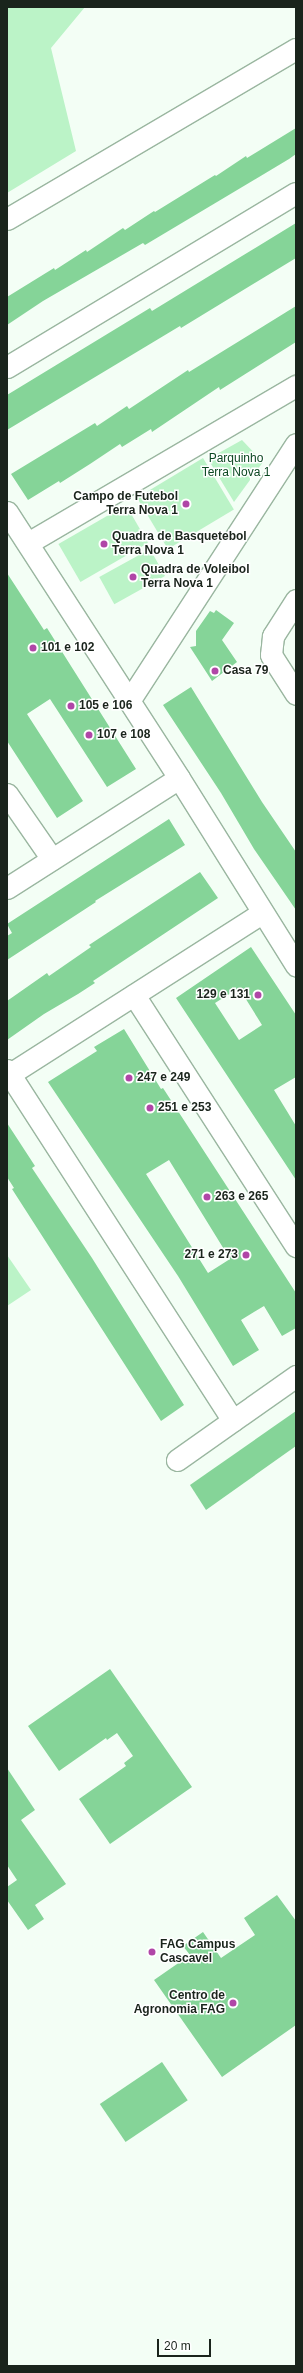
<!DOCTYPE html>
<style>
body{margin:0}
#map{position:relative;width:303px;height:2373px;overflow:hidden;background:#f3fef5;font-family:Arial,sans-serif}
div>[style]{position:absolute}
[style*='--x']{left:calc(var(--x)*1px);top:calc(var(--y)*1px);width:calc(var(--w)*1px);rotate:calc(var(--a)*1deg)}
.green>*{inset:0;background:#bbf3c7;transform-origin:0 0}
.building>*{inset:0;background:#85d498;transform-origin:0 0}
.roads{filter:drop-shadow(1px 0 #9ab6a0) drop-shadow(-1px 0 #9ab6a0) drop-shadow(0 1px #9ab6a0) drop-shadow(0 -1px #9ab6a0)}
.minor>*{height:21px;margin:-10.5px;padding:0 10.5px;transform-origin:10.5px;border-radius:10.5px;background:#fff}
.dots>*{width:11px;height:11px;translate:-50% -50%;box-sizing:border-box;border:2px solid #fff;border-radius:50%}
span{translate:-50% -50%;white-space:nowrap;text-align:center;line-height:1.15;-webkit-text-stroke:3px #fff;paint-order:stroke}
.park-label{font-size:12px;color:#0c4822}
.poi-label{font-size:12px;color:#1a241c;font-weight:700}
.right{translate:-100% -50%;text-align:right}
.left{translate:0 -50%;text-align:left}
.frame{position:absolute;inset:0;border:8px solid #1a241c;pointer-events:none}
.scale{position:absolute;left:157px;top:2339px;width:54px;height:18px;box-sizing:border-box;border:2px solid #1a241c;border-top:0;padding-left:5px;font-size:12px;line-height:14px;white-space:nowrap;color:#1a241c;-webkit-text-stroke:3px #fff;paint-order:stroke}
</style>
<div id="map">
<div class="green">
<i style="clip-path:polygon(7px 7px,85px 7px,51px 48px,76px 151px,7px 193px)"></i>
<i style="clip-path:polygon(242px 440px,263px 462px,234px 502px,208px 459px)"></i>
<i style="left:203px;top:458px;width:60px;height:77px;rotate:59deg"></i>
<i style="left:126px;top:505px;width:44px;height:78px;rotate:60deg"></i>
<i style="left:150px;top:549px;width:31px;height:58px;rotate:61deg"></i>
<i style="clip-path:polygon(7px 1255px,31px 1290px,7px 1306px)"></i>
</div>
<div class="building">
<i style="clip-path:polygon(296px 128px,296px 154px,289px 159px,145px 245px,143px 243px,43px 301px,7px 325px,7px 297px,54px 268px,55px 270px,86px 250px,87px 252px,123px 228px,125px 230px,154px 211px,155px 212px,215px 175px,216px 176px,246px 156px,247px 158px)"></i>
<i style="clip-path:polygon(296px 223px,296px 258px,181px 328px,180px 326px,7px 430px,7px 395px,150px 308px,152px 311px)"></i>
<i style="clip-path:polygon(296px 306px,296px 342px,220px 390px,219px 387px,152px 432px,151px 429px,122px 447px,120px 444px,90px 464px,60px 483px,59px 481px,28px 500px,11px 474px,95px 423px,97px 426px,127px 406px,129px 409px,188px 370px,189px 372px)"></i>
<i style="clip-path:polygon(7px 573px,44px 630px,47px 628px,136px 769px,107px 787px,50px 699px,27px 714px,83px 801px,57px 818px,7px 741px)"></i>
<i style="clip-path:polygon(216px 610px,234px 623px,222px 640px,237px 662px,212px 681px,190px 647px,196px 646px,196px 631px,210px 611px,214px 613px)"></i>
<i style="clip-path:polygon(191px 687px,262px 802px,296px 852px,296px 910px,254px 849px,221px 793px,163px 705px)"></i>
<i style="clip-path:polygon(169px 819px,185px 845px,95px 901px,96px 902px,7px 960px,7px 936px,12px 933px,7px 924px)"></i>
<i style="clip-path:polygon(200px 872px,218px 898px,93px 981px,95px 983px,78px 994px,44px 1014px,7px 1040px,7px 1001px,47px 973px,49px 976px,91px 947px,89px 945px)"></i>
<i style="clip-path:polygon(evenodd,251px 947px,296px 1015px,296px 1077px,274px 1090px,296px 1126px,296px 1180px,176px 998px,251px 947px,239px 988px,262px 1025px,239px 1040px,215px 1003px,239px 988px)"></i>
<i style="clip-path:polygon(evenodd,124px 1029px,161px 1089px,163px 1088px,296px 1293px,296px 1328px,282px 1336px,264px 1306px,241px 1320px,259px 1350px,233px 1366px,178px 1276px,48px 1082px,97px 1051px,94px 1047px,124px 1029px,169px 1160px,230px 1259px,208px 1273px,146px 1174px,169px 1160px)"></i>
<i style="clip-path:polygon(7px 1123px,35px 1166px,32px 1168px,92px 1258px,184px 1405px,161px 1421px,12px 1189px,14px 1188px,7px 1177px)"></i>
<i style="clip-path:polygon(296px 1411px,296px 1446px,206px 1510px,190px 1485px)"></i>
<i style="clip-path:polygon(110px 1669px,192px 1787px,110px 1844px,79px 1799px,126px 1766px,124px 1763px,133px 1756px,117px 1733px,107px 1740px,106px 1738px,59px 1771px,28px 1726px)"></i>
<i style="clip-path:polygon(7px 1768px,35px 1810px,21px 1820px,66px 1884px,35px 1905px,44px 1919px,28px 1930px,7px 1900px,7px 1887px,17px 1880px,7px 1865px)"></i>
<i style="clip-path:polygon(277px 1895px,296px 1921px,296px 2025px,222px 2077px,154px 1980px,190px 1955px,183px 1946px,203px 1932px,221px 1958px,255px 1935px,244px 1918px)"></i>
<i style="left:162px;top:2062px;width:46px;height:75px;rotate:56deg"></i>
</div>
<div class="roads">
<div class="minor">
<i style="--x:7;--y:219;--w:335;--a:-30.5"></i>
<i style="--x:7;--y:367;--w:337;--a:-31.1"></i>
<i style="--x:7;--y:512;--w:317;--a:57.1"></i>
<i style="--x:179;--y:778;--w:221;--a:58"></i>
<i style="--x:28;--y:543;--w:311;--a:-30.4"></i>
<i style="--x:296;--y:600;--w:43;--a:122.6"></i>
<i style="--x:273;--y:636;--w:19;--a:96"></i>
<i style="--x:271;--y:655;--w:46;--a:57.3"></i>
<i style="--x:129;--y:701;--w:306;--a:-57"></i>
<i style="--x:7;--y:794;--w:79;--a:55.3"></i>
<i style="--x:7;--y:888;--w:204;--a:-32.6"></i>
<i style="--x:134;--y:995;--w:299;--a:57.2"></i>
<i style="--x:7;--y:1070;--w:417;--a:57.2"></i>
<i style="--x:10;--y:1074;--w:299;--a:-32.6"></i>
<i style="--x:177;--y:1460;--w:146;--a:-35.2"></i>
</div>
</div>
<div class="dots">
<i style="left:186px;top:504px;background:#b046a7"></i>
<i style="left:104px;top:544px;background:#b046a7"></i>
<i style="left:133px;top:577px;background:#b046a7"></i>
<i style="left:33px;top:648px;background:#b046a7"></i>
<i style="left:215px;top:671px;background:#b046a7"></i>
<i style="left:71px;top:706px;background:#b046a7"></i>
<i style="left:89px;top:735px;background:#b046a7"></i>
<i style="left:258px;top:995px;background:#b046a7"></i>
<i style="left:129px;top:1078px;background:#b046a7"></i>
<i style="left:150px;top:1108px;background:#b046a7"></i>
<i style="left:207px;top:1197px;background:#b046a7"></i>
<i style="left:246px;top:1255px;background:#b046a7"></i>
<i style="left:152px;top:1952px;background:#b046a7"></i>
<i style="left:233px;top:2003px;background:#b046a7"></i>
</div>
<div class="park-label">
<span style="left:236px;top:466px">Parquinho<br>Terra Nova 1</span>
</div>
<div class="poi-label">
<span class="right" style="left:178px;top:504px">Campo de Futebol<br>Terra Nova 1</span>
<span class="left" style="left:112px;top:544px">Quadra de Basquetebol<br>Terra Nova 1</span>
<span class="left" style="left:141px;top:577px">Quadra de Voleibol<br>Terra Nova 1</span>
<span class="left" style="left:41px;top:648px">101 e 102</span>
<span class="left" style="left:223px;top:671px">Casa 79</span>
<span class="left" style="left:79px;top:706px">105 e 106</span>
<span class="left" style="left:97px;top:735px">107 e 108</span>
<span class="right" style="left:250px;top:995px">129 e 131</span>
<span class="left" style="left:137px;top:1078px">247 e 249</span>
<span class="left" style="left:158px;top:1108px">251 e 253</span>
<span class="left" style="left:215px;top:1197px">263 e 265</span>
<span class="right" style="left:238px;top:1255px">271 e 273</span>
<span class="left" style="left:160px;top:1952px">FAG Campus<br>Cascavel</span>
<span class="right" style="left:225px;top:2003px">Centro de<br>Agronomia FAG</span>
</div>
<div class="frame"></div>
<div class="scale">20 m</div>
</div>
